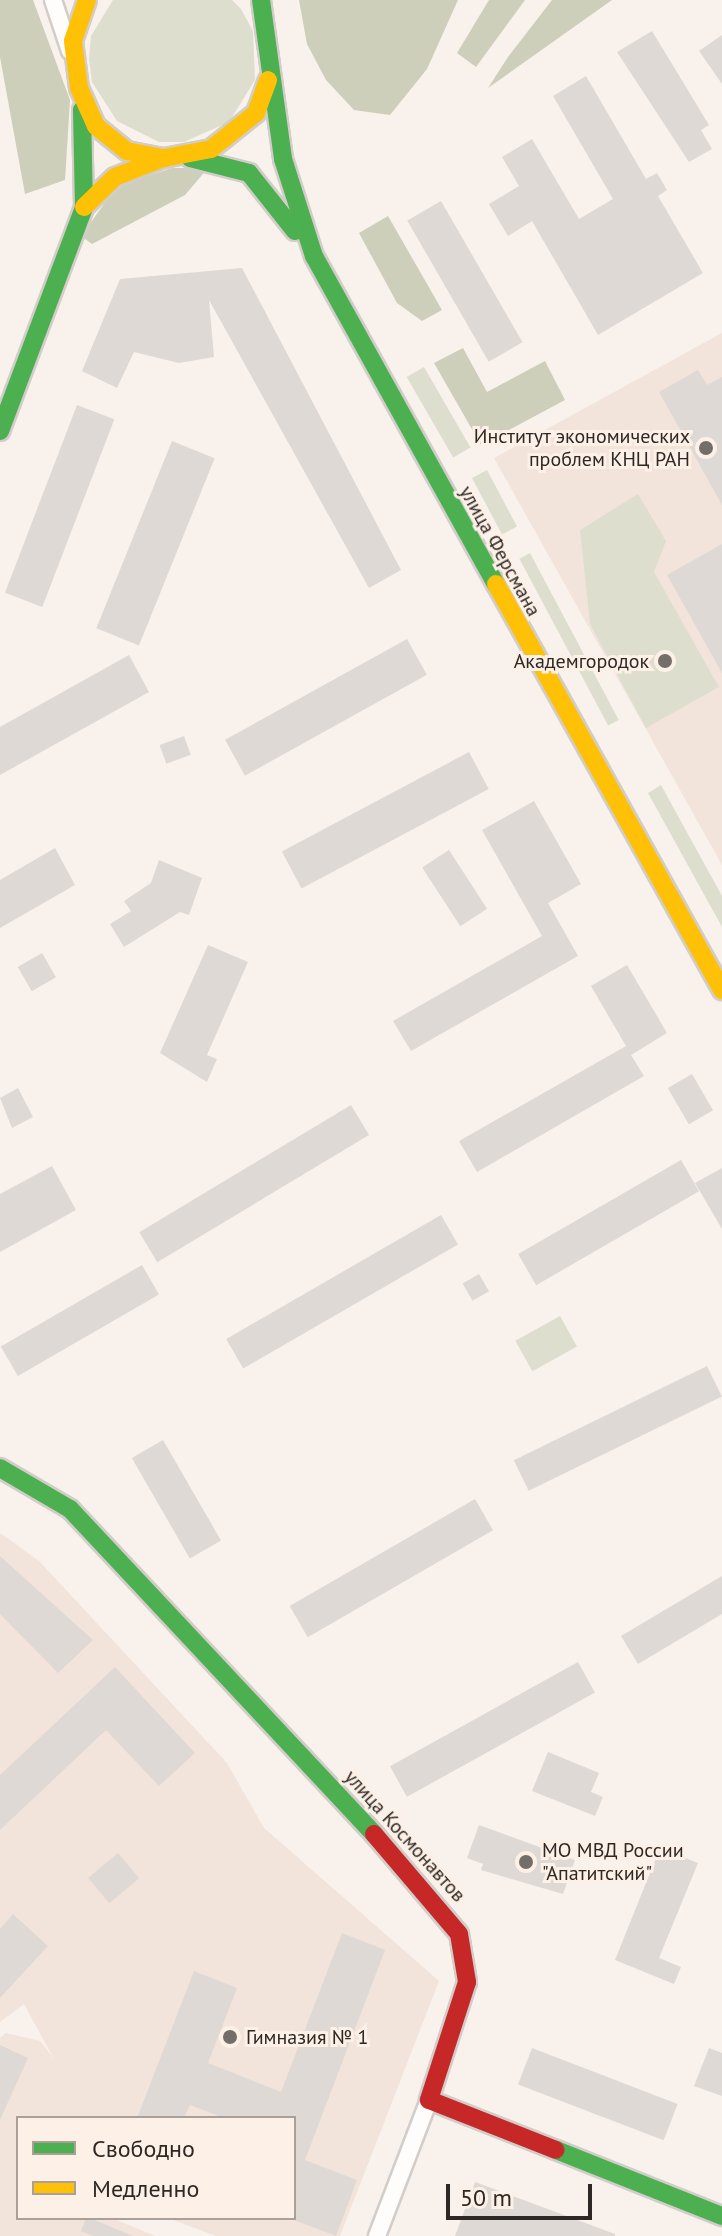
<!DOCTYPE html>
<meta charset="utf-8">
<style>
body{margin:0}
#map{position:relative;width:722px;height:2236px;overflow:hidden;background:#f8f1ec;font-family:"PT Sans",sans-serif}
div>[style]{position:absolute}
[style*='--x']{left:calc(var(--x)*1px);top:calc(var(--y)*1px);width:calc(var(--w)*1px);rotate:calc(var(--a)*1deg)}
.built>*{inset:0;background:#f2e4da}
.green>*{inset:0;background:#dedecf;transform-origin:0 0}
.forest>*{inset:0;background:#cecfba}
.building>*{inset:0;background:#dfd9d5;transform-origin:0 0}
.roads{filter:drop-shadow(2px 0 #d2cdc9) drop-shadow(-2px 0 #d2cdc9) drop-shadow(0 2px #d2cdc9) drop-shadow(0 -2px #d2cdc9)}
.street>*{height:16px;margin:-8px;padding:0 8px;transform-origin:8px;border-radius:8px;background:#fefdfc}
.fast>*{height:18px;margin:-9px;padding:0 9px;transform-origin:9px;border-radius:9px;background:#4caf50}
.slow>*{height:18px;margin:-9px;padding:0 9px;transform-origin:9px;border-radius:9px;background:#ffc107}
.jam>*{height:18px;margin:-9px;padding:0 9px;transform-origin:9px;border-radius:9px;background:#c62828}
.dots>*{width:22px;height:22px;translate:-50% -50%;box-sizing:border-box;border:4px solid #fdf0e7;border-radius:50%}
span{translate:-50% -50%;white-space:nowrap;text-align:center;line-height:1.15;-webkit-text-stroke:6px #fdf0e7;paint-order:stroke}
.poi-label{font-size:20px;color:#2d2825}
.right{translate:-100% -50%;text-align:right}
.left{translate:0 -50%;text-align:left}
.street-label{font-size:20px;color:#2d2825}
.legend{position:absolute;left:16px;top:2116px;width:280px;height:104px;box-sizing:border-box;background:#fdf0e7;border:2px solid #aaa099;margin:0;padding:10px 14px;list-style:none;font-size:24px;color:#2d2825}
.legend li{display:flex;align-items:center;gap:16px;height:40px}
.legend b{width:40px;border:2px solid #aaa099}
.scale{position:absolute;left:446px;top:2184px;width:146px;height:36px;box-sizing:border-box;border:4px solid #2d2825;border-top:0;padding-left:10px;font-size:24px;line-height:28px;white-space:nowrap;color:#2d2825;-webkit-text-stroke:6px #fdf0e7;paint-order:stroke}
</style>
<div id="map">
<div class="built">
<i style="clip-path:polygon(722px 333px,722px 865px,494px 458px)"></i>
<i style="clip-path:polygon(0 1533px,39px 1561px,227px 1763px,264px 1828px,439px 1981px,340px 2236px,216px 2236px,168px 2218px,294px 2218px,294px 2118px,18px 2118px,18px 2218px,112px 2218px,155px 2236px,0 2236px,0 2038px,6px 2033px,40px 2041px,54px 2059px,24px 2004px,0 2022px)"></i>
</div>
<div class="green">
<i style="clip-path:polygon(113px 0,232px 0,241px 9px,253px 31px,255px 80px,229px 122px,184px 142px,159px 142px,117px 121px,92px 82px,89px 59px,91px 36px)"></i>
<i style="left:424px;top:367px;width:93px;height:20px;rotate:60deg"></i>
<i style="left:487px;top:470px;width:64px;height:17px;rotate:62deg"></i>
<i style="clip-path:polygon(638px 494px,666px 541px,654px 572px,719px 687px,646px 728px,590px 624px,580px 530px)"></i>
<i style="left:530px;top:553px;width:189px;height:12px;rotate:62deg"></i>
<i style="clip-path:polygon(661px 785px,722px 896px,722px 927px,648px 793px)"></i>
<i style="left:560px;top:1316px;width:35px;height:51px;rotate:61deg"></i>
</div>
<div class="forest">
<i style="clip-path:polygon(0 0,33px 0,70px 100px,65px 180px,25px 194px,0 57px)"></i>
<i style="clip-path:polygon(299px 0,458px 0,427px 69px,390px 115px,354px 110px,326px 80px,307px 44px)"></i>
<i style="clip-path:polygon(489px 0,525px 0,476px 67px,457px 53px)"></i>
<i style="clip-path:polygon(552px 0,612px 0,488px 88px,508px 57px)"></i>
<i style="clip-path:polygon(172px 168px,208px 168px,185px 195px,92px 244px,81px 236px,117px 186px)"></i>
<i style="clip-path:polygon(388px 216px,442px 310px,422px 321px,397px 303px,359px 233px)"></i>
<i style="clip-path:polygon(463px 348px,487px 392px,545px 361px,565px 400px,481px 445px,434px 363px)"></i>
</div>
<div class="building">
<i style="clip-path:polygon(652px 31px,709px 125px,701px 130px,712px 149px,689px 162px,617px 52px)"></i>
<i style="clip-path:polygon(722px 35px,722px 84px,699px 51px)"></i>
<i style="clip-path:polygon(586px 76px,646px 179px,657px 173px,667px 190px,658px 196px,703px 273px,598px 335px,532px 221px,508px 236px,489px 204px,519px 186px,502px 157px,532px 139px,579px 219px,613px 199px,553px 96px)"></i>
<i style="left:441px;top:201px;width:163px;height:39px;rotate:60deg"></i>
<i style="clip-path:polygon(242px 268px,401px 570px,369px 588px,209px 300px,214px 357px,179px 363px,134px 352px,117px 388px,82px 371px,120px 279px)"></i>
<i style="clip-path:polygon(698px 370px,707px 385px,722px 377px,722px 505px,659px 392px)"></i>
<i style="left:77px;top:405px;width:40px;height:201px;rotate:21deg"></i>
<i style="left:172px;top:441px;width:46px;height:202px;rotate:22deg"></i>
<i style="clip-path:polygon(722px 544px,722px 673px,667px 575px)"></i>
<i style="left:407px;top:639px;width:41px;height:208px;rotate:61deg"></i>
<i style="clip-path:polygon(129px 655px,149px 692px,0 775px,0 727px)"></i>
<i style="left:184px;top:736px;width:20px;height:26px;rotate:70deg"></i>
<i style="left:469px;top:752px;width:42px;height:212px;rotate:62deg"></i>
<i style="clip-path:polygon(534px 801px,581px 884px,548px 903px,578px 956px,411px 1051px,393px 1021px,542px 936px,482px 830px)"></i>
<i style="clip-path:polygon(55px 848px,75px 885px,0 928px,0 880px)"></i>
<i style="left:449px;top:850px;width:70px;height:32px;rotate:57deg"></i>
<i style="clip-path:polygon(159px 860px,202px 878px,189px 915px,180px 912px,124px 947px,110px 924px,131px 911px,124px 901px,151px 883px)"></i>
<i style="clip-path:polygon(208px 945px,248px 962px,207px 1055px,217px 1059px,207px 1082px,160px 1053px)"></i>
<i style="left:42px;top:953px;width:28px;height:28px;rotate:60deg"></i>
<i style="clip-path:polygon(627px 965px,667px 1033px,631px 1055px,644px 1076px,477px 1172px,459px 1141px,626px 1046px,591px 986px)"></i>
<i style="left:692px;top:1074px;width:42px;height:28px;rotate:60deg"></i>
<i style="clip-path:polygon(18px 1088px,33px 1117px,12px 1128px,0 1098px)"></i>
<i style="left:351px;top:1105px;width:35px;height:247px;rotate:59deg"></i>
<i style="left:681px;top:1160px;width:36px;height:188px;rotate:60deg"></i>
<i style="clip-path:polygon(52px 1166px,76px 1210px,0 1252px,0 1194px)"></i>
<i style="clip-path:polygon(722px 1168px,722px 1229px,695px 1183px)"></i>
<i style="left:441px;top:1215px;width:34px;height:248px;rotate:60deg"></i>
<i style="left:142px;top:1265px;width:34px;height:163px;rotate:60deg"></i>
<i style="left:479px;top:1274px;width:20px;height:19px;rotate:60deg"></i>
<i style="left:707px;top:1366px;width:34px;height:215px;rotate:64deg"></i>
<i style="left:163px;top:1440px;width:116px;height:36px;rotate:60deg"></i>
<i style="left:475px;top:1499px;width:36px;height:214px;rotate:60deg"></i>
<i style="clip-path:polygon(0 1556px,93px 1640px,58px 1673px,0 1614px)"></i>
<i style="clip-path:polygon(722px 1576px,722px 1614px,638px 1664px,621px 1636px)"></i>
<i style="left:578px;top:1662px;width:35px;height:215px;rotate:61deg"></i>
<i style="clip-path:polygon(115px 1667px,195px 1753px,159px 1786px,106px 1730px,0 1830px,0 1775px)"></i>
<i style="clip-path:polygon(548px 1752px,599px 1773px,591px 1792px,603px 1797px,595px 1816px,532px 1791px)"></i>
<i style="clip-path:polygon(479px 1825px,575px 1860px,563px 1894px,481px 1870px,483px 1864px,467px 1858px)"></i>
<i style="clip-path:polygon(660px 1848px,698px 1863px,659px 1958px,681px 1967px,674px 1984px,615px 1960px)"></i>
<i style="left:118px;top:1853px;width:33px;height:39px;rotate:50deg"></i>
<i style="clip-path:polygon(13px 1914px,48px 1946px,0 1998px,0 1929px)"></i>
<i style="clip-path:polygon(342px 1933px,385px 1950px,305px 2160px,357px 2180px,336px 2236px,294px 2220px,294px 2118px,224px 2118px,190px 2105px,184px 2118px,137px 2118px,194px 1971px,237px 1988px,208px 2063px,281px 2092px)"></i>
<i style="clip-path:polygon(0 2045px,28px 2058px,0 2120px)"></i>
<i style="left:532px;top:2048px;width:156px;height:39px;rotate:21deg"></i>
<i style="clip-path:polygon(709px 2048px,722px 2053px,722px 2096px,694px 2086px)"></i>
<i style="clip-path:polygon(475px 2182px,615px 2234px,615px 2236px,455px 2236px)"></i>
<i style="clip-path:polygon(86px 2218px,90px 2218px,133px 2236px,93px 2236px,81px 2231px)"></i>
</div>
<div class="roads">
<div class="street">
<i style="--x:53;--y:0;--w:54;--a:71.6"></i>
<i style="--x:377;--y:2236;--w:146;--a:-69.1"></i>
</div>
<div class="fast">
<i style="--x:261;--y:0;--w:161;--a:82.1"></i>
<i style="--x:283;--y:159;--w:102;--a:72.3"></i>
<i style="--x:314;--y:256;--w:375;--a:61"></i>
<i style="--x:190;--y:158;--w:61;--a:14.3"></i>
<i style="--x:249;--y:173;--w:74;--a:51.6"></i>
<i style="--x:0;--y:431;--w:239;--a:-69.4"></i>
<i style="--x:84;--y:207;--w:97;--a:-91.2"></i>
<i style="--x:0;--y:1468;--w:81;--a:30.4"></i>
<i style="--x:70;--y:1509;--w:445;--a:46.9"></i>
<i style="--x:556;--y:2150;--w:179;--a:21.7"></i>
</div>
<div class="slow">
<i style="--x:87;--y:0;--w:43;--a:108.9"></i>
<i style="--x:73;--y:41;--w:47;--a:82.7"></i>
<i style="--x:79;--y:88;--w:42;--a:65.9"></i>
<i style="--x:96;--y:126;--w:40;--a:39"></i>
<i style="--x:127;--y:151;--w:38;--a:11"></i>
<i style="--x:164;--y:158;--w:48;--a:-10.8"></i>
<i style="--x:211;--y:149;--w:58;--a:-38.7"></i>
<i style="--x:256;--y:113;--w:35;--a:-70"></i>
<i style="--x:84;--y:207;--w:43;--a:-44.1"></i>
<i style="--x:115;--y:177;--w:46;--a:-21.6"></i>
<i style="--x:496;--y:584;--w:465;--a:60.9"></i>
</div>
<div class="jam">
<i style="--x:374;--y:1834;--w:131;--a:49.6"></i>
<i style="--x:459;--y:1934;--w:49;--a:80.5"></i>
<i style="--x:467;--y:1982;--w:124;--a:107.9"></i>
<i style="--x:429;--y:2100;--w:136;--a:21.5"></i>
</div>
</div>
<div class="dots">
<i style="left:706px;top:448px;background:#746e6b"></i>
<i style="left:665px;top:661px;background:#746e6b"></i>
<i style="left:526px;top:1862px;background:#746e6b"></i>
<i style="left:230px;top:2037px;background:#746e6b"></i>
</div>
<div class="poi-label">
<span class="right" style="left:690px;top:448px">Институт экономических<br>проблем КНЦ РАН</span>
<span class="right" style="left:649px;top:661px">Академгородок</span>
<span class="left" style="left:542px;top:1862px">МО МВД России<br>"Апатитский"</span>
<span class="left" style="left:246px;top:2037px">Гимназия № 1</span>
</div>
<div class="street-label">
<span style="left:500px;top:551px;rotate:61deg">улица Ферсмана</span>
<span style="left:405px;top:1836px;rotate:48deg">улица Космонавтов</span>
</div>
<ul class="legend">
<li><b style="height:10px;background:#4caf50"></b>Свободно</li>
<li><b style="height:10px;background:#ffc107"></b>Медленно</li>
</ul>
<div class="scale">50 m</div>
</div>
